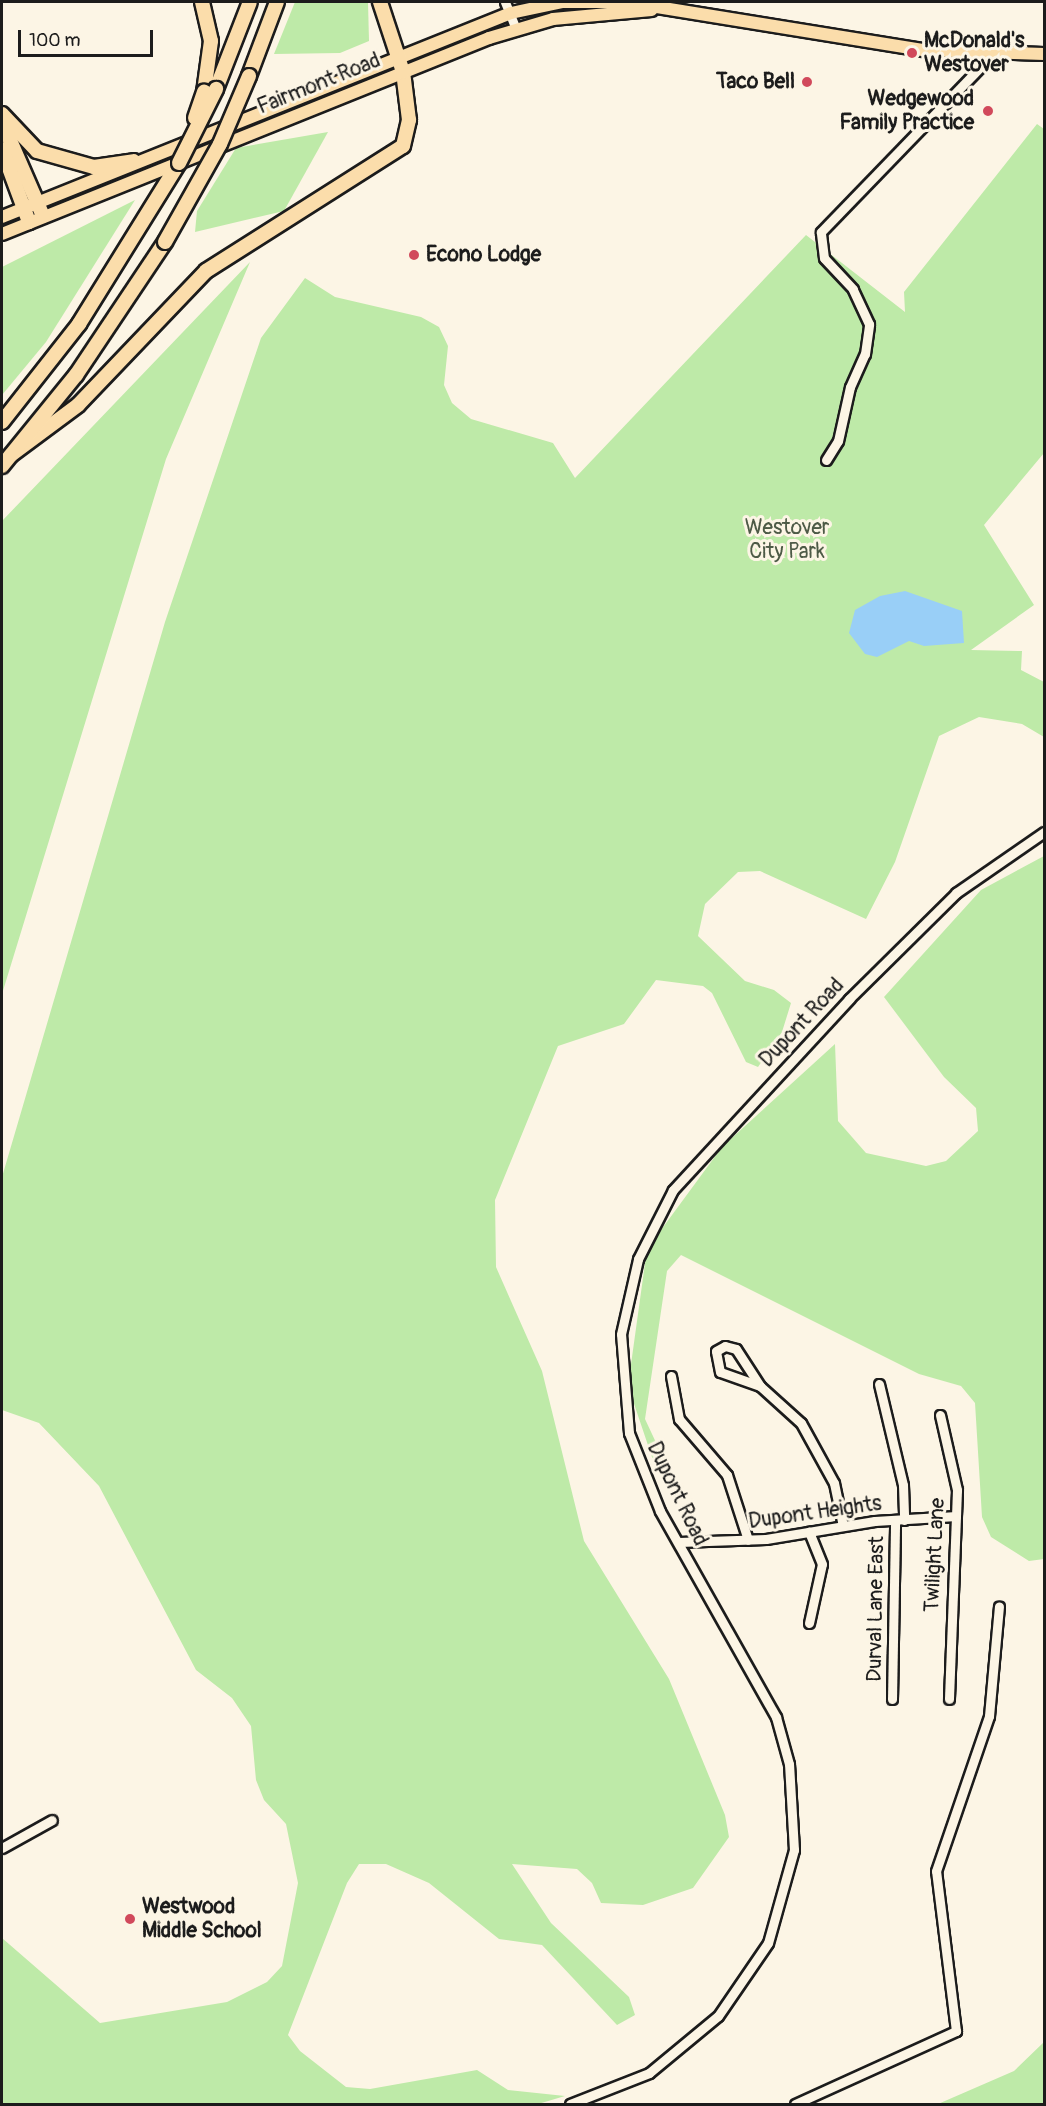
<!DOCTYPE html>
<style>
body{margin:0}
#map{position:relative;width:1046px;height:2106px;overflow:hidden;background:#fcf5e5;font-family:Pangolin,sans-serif}
div>[style]{position:absolute}
[style*='--x']{left:calc(var(--x)*1px);top:calc(var(--y)*1px);width:calc(var(--w)*1px);rotate:calc(var(--a)*1deg)}
.green>*{inset:0;background:#beeaa8}
.water>*{inset:0;background:#99cff7}
.roads{filter:drop-shadow(2px 0 #1c1c1c) drop-shadow(-2px 0 #1c1c1c) drop-shadow(0 2px #1c1c1c) drop-shadow(0 -2px #1c1c1c)}
.minor>*{height:9px;margin:-4.5px;padding:0 4.5px;transform-origin:4.5px;border-radius:4.5px;background:#fcf5e5}
.major>*{height:12px;margin:-6px;padding:0 6px;transform-origin:6px;border-radius:6px;background:#fbddab}
.highway>*{height:14px;margin:-7px;padding:0 7px;transform-origin:7px;border-radius:7px;background:#fbddab}
.bridges{filter:drop-shadow(2px 0 #1c1c1c) drop-shadow(-2px 0 #1c1c1c) drop-shadow(0 2px #1c1c1c) drop-shadow(0 -2px #1c1c1c)}
.highway-bridge>*{height:14px;margin:-7px;padding:0 7px;transform-origin:7px;border-radius:7px;background:#fbddab}
.dots>*{width:16px;height:16px;translate:-50% -50%;box-sizing:border-box;border:3px solid #fcf5e5;border-radius:50%}
span{translate:-50% -50%;white-space:nowrap;text-align:center;line-height:1.15;-webkit-text-stroke:6px #fcf5e5;paint-order:stroke}
.poi-label{font-size:21px;color:#1c1c1c;font-weight:700}
.left{translate:0 -50%;text-align:left}
.right{translate:-100% -50%;text-align:right}
.street-label{font-size:21px;color:#1c1c1c}
.park-label{font-size:21px;color:#4d5a46}
.frame{position:absolute;inset:0;border:3px solid #1c1c1c;pointer-events:none}
.scale{position:absolute;left:18px;top:30px;width:135px;height:27px;box-sizing:border-box;border:3px solid #1c1c1c;border-top:0;padding-left:8px;font-size:18px;line-height:21px;white-space:nowrap;color:#1c1c1c;-webkit-text-stroke:4px #fcf5e5;paint-order:stroke}
</style>
<div id="map">
<div class="green">
<i style="clip-path:polygon(295px 2px,368px 2px,369px 41px,340px 53px,274px 54px)"></i>
<i style="clip-path:polygon(1037px 124px,1044px 129px,1044px 453px,984px 525px,1034px 605px,971px 650px,1022px 651px,1021px 670px,1044px 682px,1044px 737px,1022px 724px,979px 717px,939px 736px,895px 862px,866px 919px,760px 871px,738px 872px,705px 904px,698px 936px,745px 981px,774px 990px,791px 1003px,782px 1032px,758px 1067px,746px 1062px,712px 993px,703px 986px,656px 980px,624px 1024px,558px 1046px,495px 1200px,496px 1267px,542px 1371px,584px 1541px,669px 1679px,725px 1815px,729px 1837px,693px 1888px,643px 1905px,601px 1903px,592px 1883px,577px 1869px,512px 1864px,551px 1923px,629px 1997px,635px 2015px,617px 2025px,542px 1945px,499px 1939px,429px 1883px,386px 1864px,359px 1864px,347px 1883px,288px 2035px,300px 2051px,346px 2087px,370px 2089px,477px 2070px,508px 2090px,565px 2096px,538px 2104px,2px 2104px,2px 1938px,100px 2023px,227px 2002px,267px 1982px,282px 1966px,298px 1883px,286px 1824px,264px 1800px,256px 1780px,251px 1726px,232px 1698px,196px 1670px,99px 1486px,39px 1423px,2px 1410px,2px 1177px,165px 622px,261px 338px,305px 278px,335px 297px,421px 317px,439px 327px,448px 346px,444px 385px,452px 403px,471px 419px,553px 443px,575px 478px,806px 235px,905px 312px,904px 292px)"></i>
<i style="clip-path:polygon(328px 132px,284px 211px,195px 232px,197px 211px,236px 148px)"></i>
<i style="clip-path:polygon(135px 200px,46px 342px,2px 395px,2px 267px)"></i>
<i style="clip-path:polygon(250px 262px,166px 459px,2px 994px,2px 521px)"></i>
<i style="clip-path:polygon(1044px 856px,1044px 1559px,1029px 1561px,991px 1537px,982px 1517px,975px 1403px,961px 1386px,919px 1374px,681px 1255px,667px 1271px,645px 1419px,666px 1464px,655px 1466px,628px 1386px,647px 1249px,722px 1147px,835px 1044px,838px 1121px,866px 1153px,926px 1166px,946px 1161px,978px 1131px,976px 1108px,944px 1077px,884px 997px,981px 890px)"></i>
<i style="clip-path:polygon(1044px 2042px,1044px 2104px,938px 2104px,1014px 2071px)"></i>
</div>
<div class="water">
<i style="clip-path:polygon(905px 591px,962px 611px,964px 643px,924px 646px,909px 641px,877px 657px,865px 654px,849px 633px,855px 610px,880px 596px)"></i>
</div>
<div class="roads">
<div class="minor">
<i style="--x:505;--y:2;--w:29;--a:68"></i>
<i style="--x:826;--y:460;--w:22;--a:-58"></i>
<i style="--x:838;--y:441;--w:55;--a:-77.5"></i>
<i style="--x:850;--y:387;--w:36;--a:-66"></i>
<i style="--x:865;--y:354;--w:30;--a:-82"></i>
<i style="--x:869;--y:324;--w:38;--a:-115"></i>
<i style="--x:853;--y:289;--w:42;--a:-133.1"></i>
<i style="--x:824;--y:258;--w:26;--a:-97"></i>
<i style="--x:821;--y:232;--w:248;--a:-46"></i>
<i style="--x:671;--y:1376;--w:44;--a:79.5"></i>
<i style="--x:679;--y:1419;--w:74;--a:49.4"></i>
<i style="--x:727;--y:1475;--w:68;--a:72.1"></i>
<i style="--x:879;--y:1384;--w:104;--a:76.6"></i>
<i style="--x:903;--y:1485;--w:35;--a:88"></i>
<i style="--x:760;--y:1386;--w:42;--a:-160.7"></i>
<i style="--x:720;--y:1372;--w:21;--a:-101"></i>
<i style="--x:716;--y:1351;--w:10;--a:-29"></i>
<i style="--x:725;--y:1346;--w:11;--a:15"></i>
<i style="--x:736;--y:1349;--w:44;--a:57"></i>
<i style="--x:760;--y:1386;--w:55;--a:42.1"></i>
<i style="--x:801;--y:1423;--w:68;--a:61.2"></i>
<i style="--x:834;--y:1483;--w:44;--a:78.2"></i>
<i style="--x:940;--y:1415;--w:77;--a:77.2"></i>
<i style="--x:957;--y:1490;--w:209;--a:92.2"></i>
<i style="--x:679;--y:1542;--w:87;--a:-2"></i>
<i style="--x:766;--y:1539;--w:110;--a:-9.4"></i>
<i style="--x:875;--y:1521;--w:81;--a:-3.5"></i>
<i style="--x:809;--y:1623;--w:60;--a:-77.6"></i>
<i style="--x:822;--y:1564;--w:35;--a:-112"></i>
<i style="--x:892;--y:1699;--w:179;--a:-89"></i>
<i style="--x:2;--y:1848;--w:57;--a:-29.2"></i>
<i style="--x:570;--y:2104;--w:85;--a:-21.4"></i>
<i style="--x:649;--y:2073;--w:89;--a:-39.6"></i>
<i style="--x:718;--y:2016;--w:88;--a:-55.6"></i>
<i style="--x:768;--y:1943;--w:97;--a:-74.4"></i>
<i style="--x:794;--y:1850;--w:86;--a:-93.3"></i>
<i style="--x:789;--y:1764;--w:49;--a:-105.5"></i>
<i style="--x:776;--y:1717;--w:236;--a:-119.4"></i>
<i style="--x:660;--y:1511;--w:84;--a:-111.7"></i>
<i style="--x:629;--y:1433;--w:99;--a:-94.6"></i>
<i style="--x:621;--y:1334;--w:77;--a:-77.2"></i>
<i style="--x:638;--y:1259;--w:77;--a:-63.1"></i>
<i style="--x:673;--y:1190;--w:260;--a:-47.3"></i>
<i style="--x:849;--y:999;--w:151;--a:-44.7"></i>
<i style="--x:956;--y:893;--w:107;--a:-34.7"></i>
<i style="--x:795;--y:2104;--w:177;--a:-24.4"></i>
<i style="--x:956;--y:2031;--w:161;--a:-97.1"></i>
<i style="--x:936;--y:1871;--w:164;--a:-71.1"></i>
<i style="--x:989;--y:1716;--w:110;--a:-84.8"></i>
</div>
<div class="major">
<i style="--x:2;--y:217;--w:548;--a:-21.84"></i>
<i style="--x:511;--y:13;--w:52;--a:-12.2"></i>
<i style="--x:562;--y:2;--w:64;--a:0"></i>
<i style="--x:626;--y:2;--w:302;--a:9.2"></i>
<i style="--x:924;--y:50;--w:120;--a:1.9"></i>
<i style="--x:2;--y:234;--w:525;--a:-21.92"></i>
<i style="--x:489;--y:38;--w:67;--a:-16.5"></i>
<i style="--x:553;--y:19;--w:99;--a:-5.2"></i>
</div>
<div class="highway">
<i style="--x:202;--y:2;--w:40;--a:77"></i>
<i style="--x:211;--y:41;--w:51;--a:97.8"></i>
<i style="--x:249;--y:76;--w:79;--a:-69.3"></i>
<i style="--x:216;--y:89;--w:93;--a:-68.7"></i>
<i style="--x:2;--y:114;--w:51;--a:46.6"></i>
<i style="--x:37;--y:151;--w:59;--a:15.7"></i>
<i style="--x:94;--y:167;--w:40;--a:-8.5"></i>
<i style="--x:3;--y:124;--w:100;--a:66.5"></i>
<i style="--x:2;--y:149;--w:78;--a:69.7"></i>
<i style="--x:2;--y:422;--w:125;--a:-51.8"></i>
<i style="--x:79;--y:324;--w:190;--a:-58.2"></i>
<i style="--x:11;--y:455;--w:84;--a:-36.7"></i>
<i style="--x:78;--y:405;--w:185;--a:-46.3"></i>
<i style="--x:206;--y:271;--w:233;--a:-32.4"></i>
<i style="--x:403;--y:146;--w:27;--a:-77"></i>
<i style="--x:409;--y:120;--w:48;--a:-97.1"></i>
<i style="--x:403;--y:72;--w:74;--a:-108.2"></i>
<i style="--x:2;--y:466;--w:117;--a:-50.9"></i>
<i style="--x:76;--y:375;--w:160;--a:-56.2"></i>
</div>
</div>
<div class="bridges">
<div class="highway-bridge">
<i style="--x:195;--y:118;--w:28;--a:-71"></i>
<i style="--x:179;--y:163;--w:83;--a:-63.4"></i>
<i style="--x:165;--y:242;--w:112;--a:-60.7"></i>
<i style="--x:220;--y:144;--w:74;--a:-66.9"></i>
</div>
</div>
<div class="dots">
<i style="left:912px;top:53px;background:#d1495b"></i>
<i style="left:807px;top:82px;background:#d1495b"></i>
<i style="left:988px;top:111px;background:#d1495b"></i>
<i style="left:414px;top:255px;background:#d1495b"></i>
<i style="left:130px;top:1919px;background:#d1495b"></i>
</div>
<div class="poi-label">
<span class="left" style="left:924px;top:53px">McDonald's<br>Westover</span>
<span class="right" style="left:795px;top:82px">Taco Bell</span>
<span class="right" style="left:974px;top:111px">Wedgewood<br>Family Practice</span>
<span class="left" style="left:426px;top:255px">Econo Lodge</span>
<span class="left" style="left:142px;top:1919px">Westwood<br>Middle School</span>
</div>
<div class="street-label">
<span style="left:319px;top:84px;rotate:-22deg">Fairmont Road</span>
<span style="left:802px;top:1023px;rotate:-47deg">Dupont Road</span>
<span style="left:677px;top:1494px;rotate:64deg">Dupont Road</span>
<span style="left:815px;top:1513px;rotate:-8deg">Dupont Heights</span>
<span style="left:935px;top:1555px;rotate:-87deg">Twilight Lane</span>
<span style="left:876px;top:1609px;rotate:-89deg">Durval Lane East</span>
</div>
<div class="park-label">
<span style="left:787px;top:540px">Westover<br>City Park</span>
</div>
<div class="frame"></div>
<div class="scale">100 m</div>
</div>
